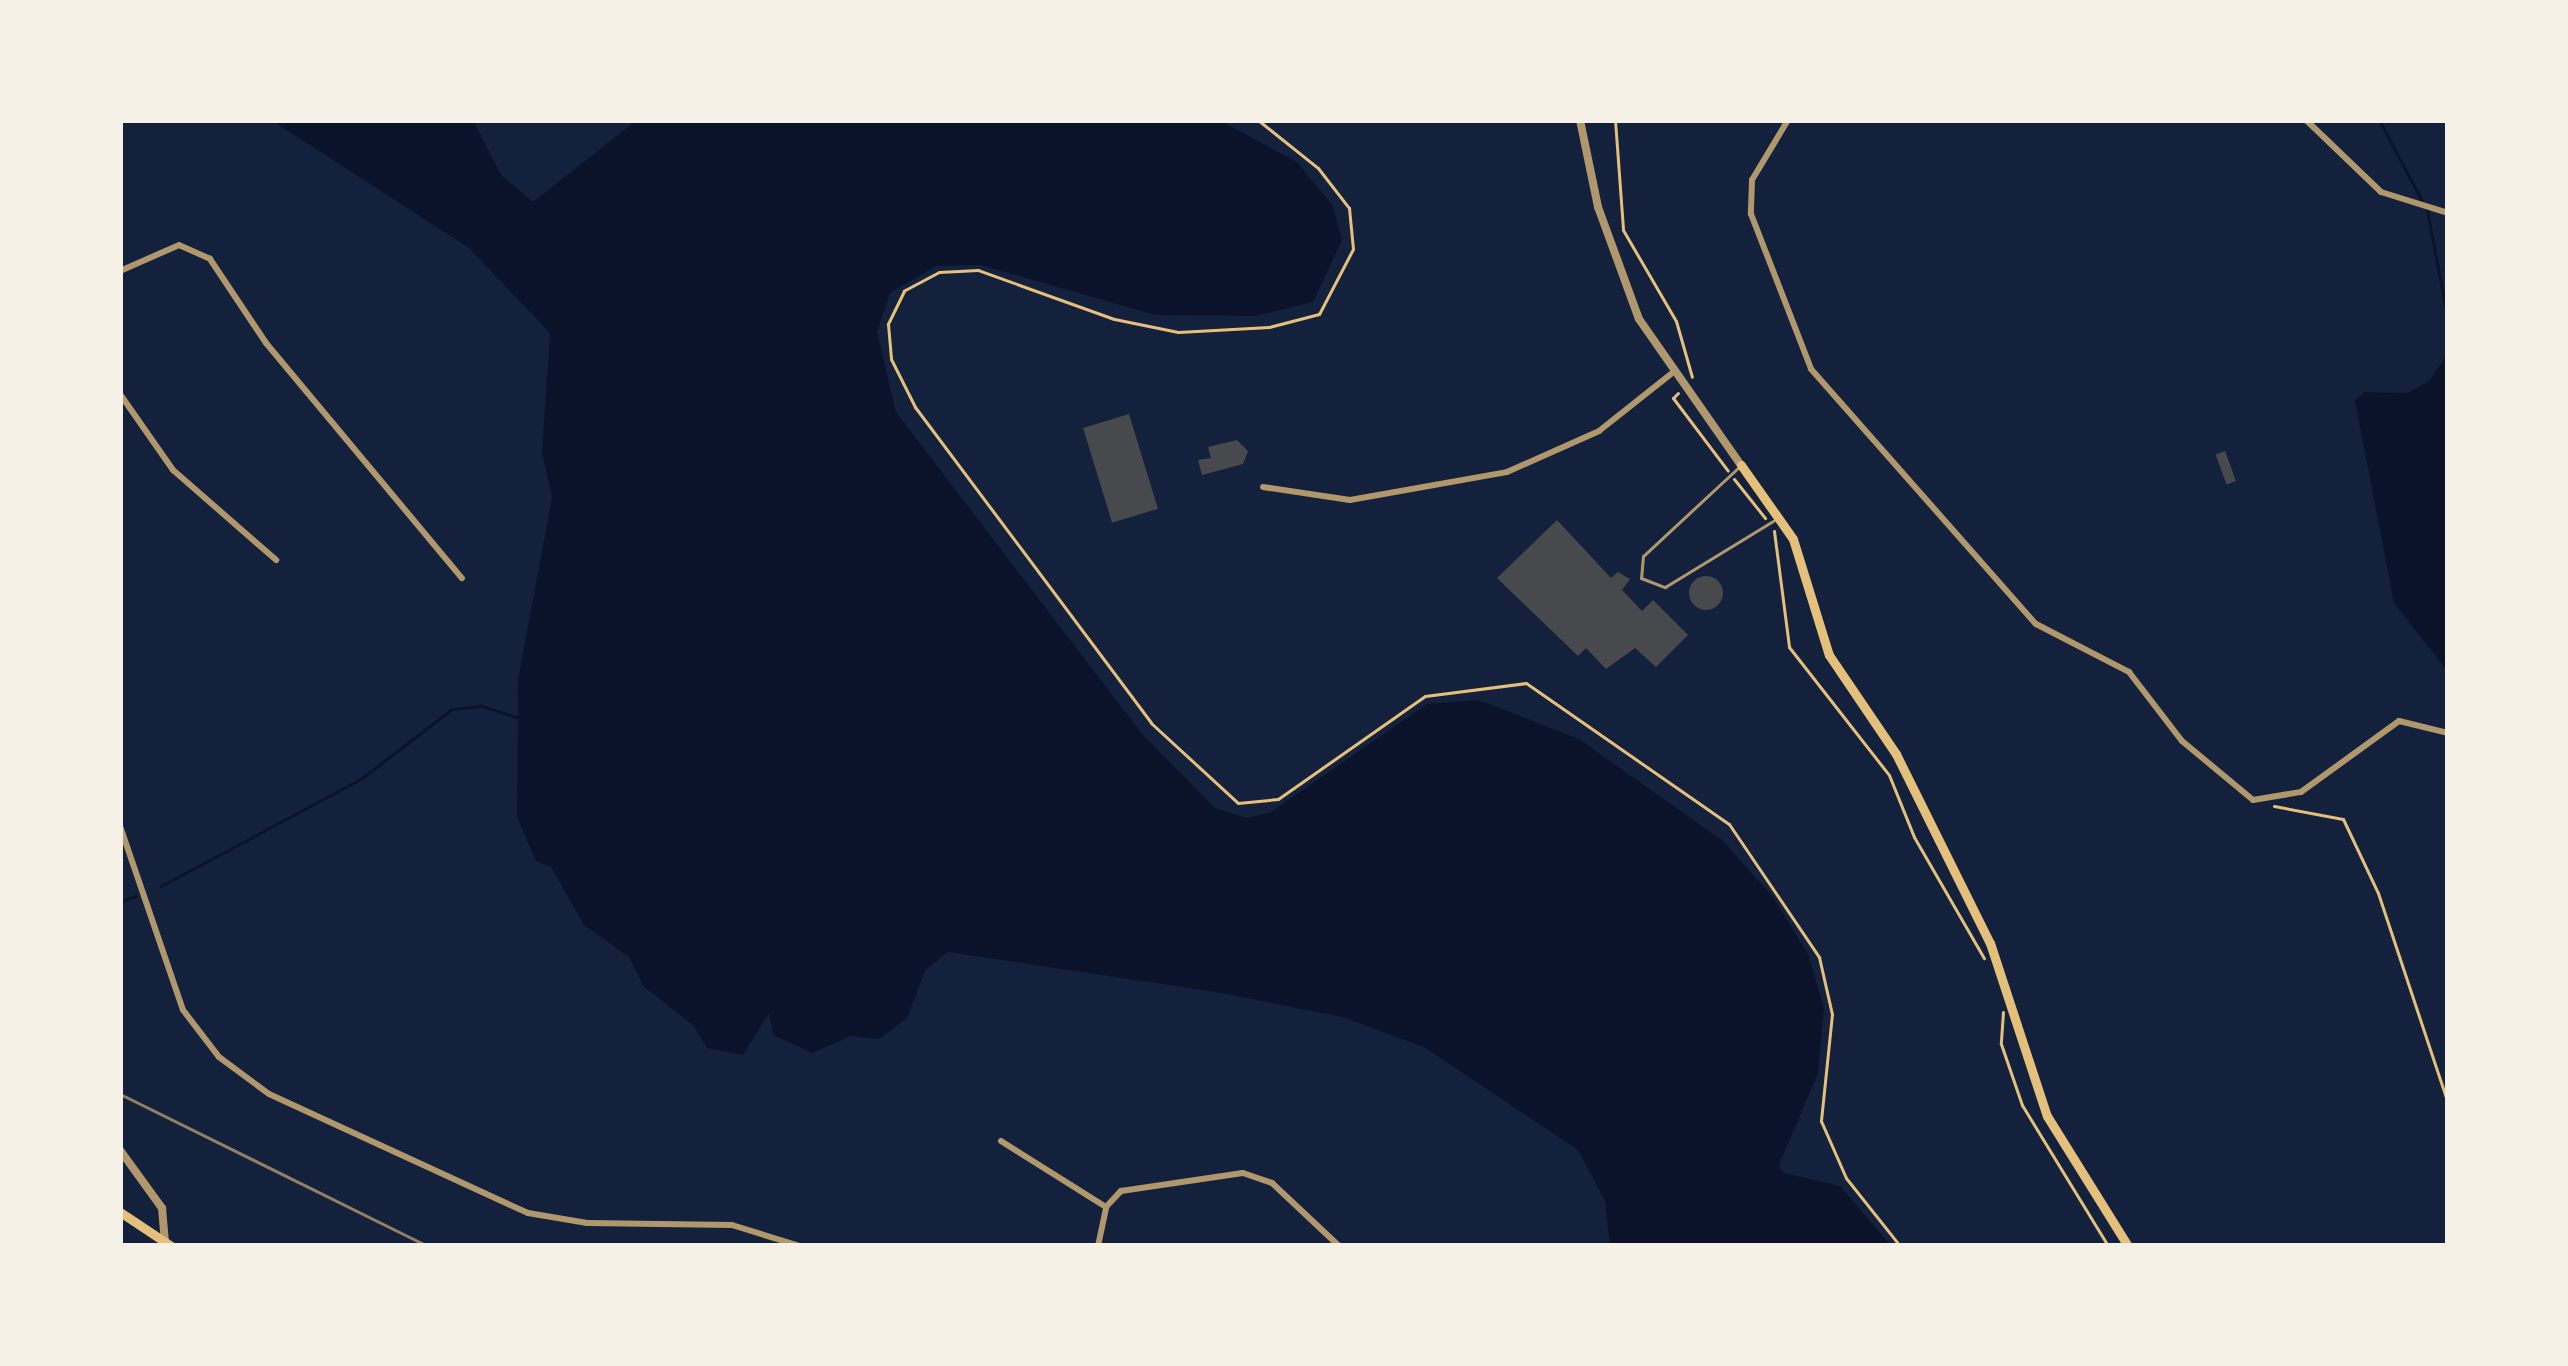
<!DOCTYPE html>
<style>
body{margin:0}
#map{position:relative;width:2568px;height:1366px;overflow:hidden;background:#14213d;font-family:"Work Sans",sans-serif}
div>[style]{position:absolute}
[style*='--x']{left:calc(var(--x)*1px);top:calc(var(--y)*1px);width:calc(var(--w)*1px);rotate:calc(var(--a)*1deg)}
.water>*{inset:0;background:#0b132b}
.stream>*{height:3px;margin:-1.5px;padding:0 1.5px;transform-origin:1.5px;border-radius:1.5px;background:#0b132b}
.building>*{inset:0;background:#48494c;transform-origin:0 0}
.round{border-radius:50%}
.path>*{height:3px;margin:-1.5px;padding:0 1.5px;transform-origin:1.5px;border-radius:1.5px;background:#e5c07b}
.service>*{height:3px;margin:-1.5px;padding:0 1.5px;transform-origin:1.5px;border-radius:1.5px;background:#b1986c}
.minor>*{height:6px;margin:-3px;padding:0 3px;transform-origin:3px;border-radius:3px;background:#b1986c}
.tertiary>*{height:8px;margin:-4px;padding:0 4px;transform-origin:4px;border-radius:4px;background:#b1986c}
.secondary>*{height:9px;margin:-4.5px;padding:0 4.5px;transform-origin:4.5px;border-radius:4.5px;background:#e5c07b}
.rail>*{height:3px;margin:-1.5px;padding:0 1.5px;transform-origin:1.5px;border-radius:1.5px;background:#918062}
span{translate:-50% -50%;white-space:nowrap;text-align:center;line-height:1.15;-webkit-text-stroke:12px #f6f1e7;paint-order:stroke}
.frame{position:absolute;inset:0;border:123px solid #f6f1e7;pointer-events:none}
</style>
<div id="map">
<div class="water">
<i style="clip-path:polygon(271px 120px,473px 120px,501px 175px,533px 202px,637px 120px,1219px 120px,1297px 162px,1333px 206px,1342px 240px,1313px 302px,1255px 316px,1155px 315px,981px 265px,936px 266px,890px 293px,877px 332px,896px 412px,1142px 734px,1215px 808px,1247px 818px,1271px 812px,1427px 704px,1479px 700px,1579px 739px,1723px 841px,1773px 897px,1808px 954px,1824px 1008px,1818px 1073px,1779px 1165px,1784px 1173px,1840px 1186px,1891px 1246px,1610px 1246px,1605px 1201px,1578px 1150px,1424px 1047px,1342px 1017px,1216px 992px,948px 952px,926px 969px,907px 1018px,879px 1039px,851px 1036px,812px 1053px,773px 1035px,769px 1013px,743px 1055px,707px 1048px,693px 1025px,644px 987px,629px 957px,584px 925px,551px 867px,536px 861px,517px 817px,518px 680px,552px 497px,542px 453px,550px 333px,469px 248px)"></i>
<i style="clip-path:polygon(2448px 353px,2448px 672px,2394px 603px,2355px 401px,2364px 392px,2407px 393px,2429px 381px)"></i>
</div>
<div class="stream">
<i style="--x:2379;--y:120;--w:92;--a:62"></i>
<i style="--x:2427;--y:211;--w:101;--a:79.1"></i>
<i style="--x:161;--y:886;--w:228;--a:-28.2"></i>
<i style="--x:362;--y:778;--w:113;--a:-37.5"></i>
<i style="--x:452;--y:709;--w:30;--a:-6"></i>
<i style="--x:482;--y:706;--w:36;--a:18"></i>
<i style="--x:120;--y:902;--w:17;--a:-21"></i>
</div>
<div class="building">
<i style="left:1129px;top:414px;width:99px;height:48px;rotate:73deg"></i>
<i style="clip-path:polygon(1237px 440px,1248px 451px,1243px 464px,1202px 475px,1198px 460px,1211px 458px,1208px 447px)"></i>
<i style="left:2225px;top:451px;width:32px;height:10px;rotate:70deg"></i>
<i style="clip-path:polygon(1557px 520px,1611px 578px,1618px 572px,1630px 579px,1622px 590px,1642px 611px,1653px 600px,1688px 635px,1656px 667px,1635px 648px,1606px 669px,1586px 648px,1578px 656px,1497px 578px)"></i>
<i class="round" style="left:1689px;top:576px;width:34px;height:34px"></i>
</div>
<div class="path">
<i style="--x:1258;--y:120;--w:77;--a:38.7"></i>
<i style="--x:1318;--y:168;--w:51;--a:52.2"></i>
<i style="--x:1349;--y:208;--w:41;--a:84.4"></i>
<i style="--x:1353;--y:249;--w:73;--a:117.6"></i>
<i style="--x:1319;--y:314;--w:52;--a:165.4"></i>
<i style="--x:1269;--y:327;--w:91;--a:176.9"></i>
<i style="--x:1178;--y:332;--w:65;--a:-168.5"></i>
<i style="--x:1114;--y:319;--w:145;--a:-160.2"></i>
<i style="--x:978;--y:270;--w:39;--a:177"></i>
<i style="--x:939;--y:272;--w:40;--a:152"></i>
<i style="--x:904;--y:291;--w:37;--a:116"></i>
<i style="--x:888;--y:324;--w:35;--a:85"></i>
<i style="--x:891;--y:359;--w:54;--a:63.4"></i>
<i style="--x:915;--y:407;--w:394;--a:53.2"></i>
<i style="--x:1151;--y:723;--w:118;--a:42.6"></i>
<i style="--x:1238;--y:803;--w:40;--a:-5.7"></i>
<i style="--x:1278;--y:799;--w:179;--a:-35"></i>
<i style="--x:1425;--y:696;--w:102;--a:-7.3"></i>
<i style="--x:1526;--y:683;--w:247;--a:34.8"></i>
<i style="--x:1729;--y:824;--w:161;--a:55.9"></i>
<i style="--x:1819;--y:957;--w:58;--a:77.2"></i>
<i style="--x:1832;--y:1014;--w:108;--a:95.9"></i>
<i style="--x:1821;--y:1121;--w:62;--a:66.3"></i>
<i style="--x:1846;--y:1178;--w:87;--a:51.5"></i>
<i style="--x:1615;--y:120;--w:110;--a:85.8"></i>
<i style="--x:1623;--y:230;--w:105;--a:59.8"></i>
<i style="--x:1676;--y:321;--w:58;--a:74.1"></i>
<i style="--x:1678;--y:393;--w:7;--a:135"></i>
<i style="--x:1673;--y:398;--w:91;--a:53"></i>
<i style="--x:1734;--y:479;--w:50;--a:51.5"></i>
<i style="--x:1774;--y:531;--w:117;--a:82.6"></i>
<i style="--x:1789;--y:647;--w:162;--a:52"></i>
<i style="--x:1889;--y:775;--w:67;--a:68"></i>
<i style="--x:1914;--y:837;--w:140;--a:60"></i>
<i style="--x:2274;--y:806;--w:70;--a:10.7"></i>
<i style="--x:2343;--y:819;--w:82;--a:64.7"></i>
<i style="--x:2378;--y:893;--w:222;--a:71.6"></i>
<i style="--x:2003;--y:1012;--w:32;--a:94"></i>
<i style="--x:2001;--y:1044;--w:65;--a:71"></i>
<i style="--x:2022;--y:1105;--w:165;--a:58.6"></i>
</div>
<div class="service">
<i style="--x:1740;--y:466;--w:132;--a:137.1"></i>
<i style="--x:1643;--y:556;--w:22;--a:95"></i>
<i style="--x:1641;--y:578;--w:26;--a:21"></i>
<i style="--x:1665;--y:587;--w:127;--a:-31.4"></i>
</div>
<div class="minor">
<i style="--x:1788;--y:120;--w:70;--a:121"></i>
<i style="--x:1752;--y:180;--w:34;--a:92"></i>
<i style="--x:1751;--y:214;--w:166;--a:68.8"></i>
<i style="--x:1811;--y:369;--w:340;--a:48.6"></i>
<i style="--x:2036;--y:624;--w:105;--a:27.3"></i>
<i style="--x:2129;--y:672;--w:87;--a:52.5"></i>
<i style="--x:2182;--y:741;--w:92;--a:39.7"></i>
<i style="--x:2253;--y:800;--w:49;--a:-9.5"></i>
<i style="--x:2301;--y:792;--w:121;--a:-35.9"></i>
<i style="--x:2399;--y:721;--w:50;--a:13.8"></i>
<i style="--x:2306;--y:120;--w:104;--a:43.8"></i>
<i style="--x:2381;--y:192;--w:70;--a:17.4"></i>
<i style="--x:120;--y:271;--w:64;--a:-23.8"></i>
<i style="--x:179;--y:245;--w:34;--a:24"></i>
<i style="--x:210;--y:259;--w:101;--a:56.3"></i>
<i style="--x:266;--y:343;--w:306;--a:50.2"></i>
<i style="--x:120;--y:394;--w:93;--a:55.1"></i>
<i style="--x:173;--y:470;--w:137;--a:41.1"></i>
<i style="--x:1263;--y:487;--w:88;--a:8.5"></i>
<i style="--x:1350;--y:500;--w:159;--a:-10.1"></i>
<i style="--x:1507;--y:472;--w:101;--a:-24"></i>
<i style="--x:1599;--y:431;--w:92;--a:-38.4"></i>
<i style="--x:120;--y:826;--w:194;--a:71.1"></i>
<i style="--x:183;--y:1010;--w:59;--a:52.5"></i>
<i style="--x:219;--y:1057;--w:62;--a:36.5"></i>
<i style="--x:269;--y:1094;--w:285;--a:24.7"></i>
<i style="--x:528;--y:1213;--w:60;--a:9.6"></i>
<i style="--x:587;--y:1223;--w:145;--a:0.8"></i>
<i style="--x:732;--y:1225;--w:71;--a:17.2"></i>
<i style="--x:1001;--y:1141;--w:124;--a:32.2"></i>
<i style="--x:1098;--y:1246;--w:40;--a:-78"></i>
<i style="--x:1106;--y:1207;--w:22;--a:-47"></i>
<i style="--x:1121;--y:1191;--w:123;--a:-8.4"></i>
<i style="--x:1243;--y:1173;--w:31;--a:19"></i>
<i style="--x:1272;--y:1183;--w:92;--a:43.2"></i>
</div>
<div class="tertiary">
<i style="--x:1580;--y:120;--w:89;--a:78.3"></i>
<i style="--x:1598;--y:207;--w:119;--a:69.9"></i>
<i style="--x:1639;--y:319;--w:178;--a:55.1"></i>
<i style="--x:120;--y:1150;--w:72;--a:54.1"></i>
<i style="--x:162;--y:1208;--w:34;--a:85"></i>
</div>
<div class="secondary">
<i style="--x:1741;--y:465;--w:90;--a:54.9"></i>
<i style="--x:1793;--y:539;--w:121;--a:72.8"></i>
<i style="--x:1829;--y:655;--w:120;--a:55.9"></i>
<i style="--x:1896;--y:754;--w:211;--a:63.6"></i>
<i style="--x:1990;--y:943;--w:182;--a:71.8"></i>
<i style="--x:2047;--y:1116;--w:153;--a:58.1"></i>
<i style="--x:120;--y:1212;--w:61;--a:33.7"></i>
</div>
<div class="rail">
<i style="--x:120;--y:1094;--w:343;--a:26.3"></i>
</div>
<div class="frame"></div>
</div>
